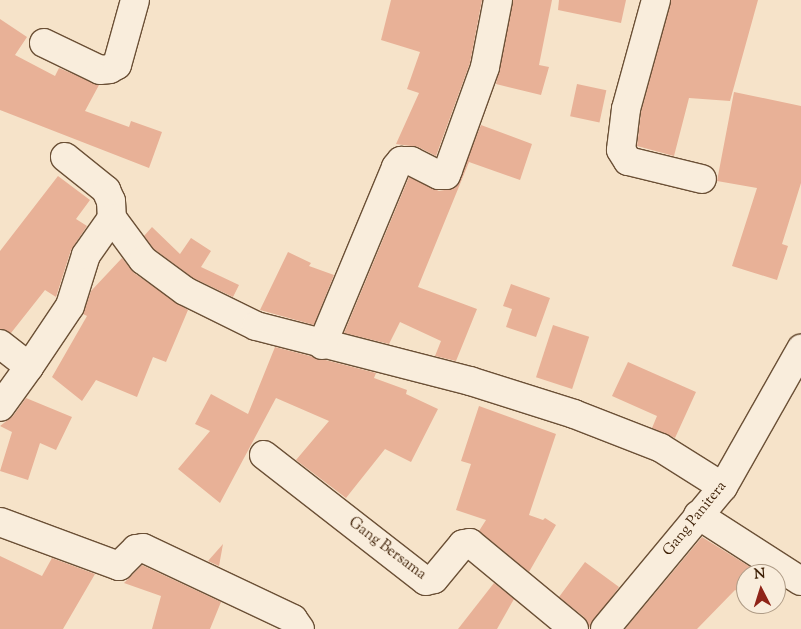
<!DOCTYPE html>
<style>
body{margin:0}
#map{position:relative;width:801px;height:629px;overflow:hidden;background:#f6e3c9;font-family:"Sorts Mill Goudy",serif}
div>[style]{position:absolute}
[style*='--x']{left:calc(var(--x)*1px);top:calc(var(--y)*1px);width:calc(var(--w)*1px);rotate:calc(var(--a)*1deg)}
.building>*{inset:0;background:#e8b197;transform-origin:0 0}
.roads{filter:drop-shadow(1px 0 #6b5036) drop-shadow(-1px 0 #6b5036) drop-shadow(0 1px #6b5036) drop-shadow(0 -1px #6b5036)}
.minor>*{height:28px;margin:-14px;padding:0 14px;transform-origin:14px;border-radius:14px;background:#f9eddc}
span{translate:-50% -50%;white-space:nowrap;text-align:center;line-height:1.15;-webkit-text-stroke:4px #f9eddc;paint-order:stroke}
.street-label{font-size:15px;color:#3d1f05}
.north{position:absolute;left:736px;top:564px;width:50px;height:50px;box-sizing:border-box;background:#f9eddc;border:1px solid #ae9b86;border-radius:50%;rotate:355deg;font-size:14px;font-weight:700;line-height:20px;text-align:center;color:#3d1f05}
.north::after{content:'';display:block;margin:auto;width:18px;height:22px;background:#8f2418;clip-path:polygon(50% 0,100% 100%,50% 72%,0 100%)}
</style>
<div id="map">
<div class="building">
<i style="clip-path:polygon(391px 0,482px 0,470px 63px,436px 156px,418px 147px,396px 144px,419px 93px,407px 89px,420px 52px,381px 40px)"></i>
<i style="clip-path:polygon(513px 0,552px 0,539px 65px,549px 67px,541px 95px,496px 84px)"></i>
<i style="clip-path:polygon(559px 0,626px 0,621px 23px,558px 10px)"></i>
<i style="clip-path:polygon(671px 0,758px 0,730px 101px,689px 98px,674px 156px,637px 146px,641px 112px)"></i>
<i style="clip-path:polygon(0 19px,27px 37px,15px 55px,55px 76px,59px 68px,99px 85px,85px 111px,129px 127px,131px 121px,162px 132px,149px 168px,0 110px)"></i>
<i style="left:577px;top:84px;width:30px;height:33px;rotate:12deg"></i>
<i style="clip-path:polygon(734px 92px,801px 106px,801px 183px,782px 244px,788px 246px,777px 280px,732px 266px,757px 188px,717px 181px)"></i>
<i style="clip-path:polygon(481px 125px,532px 144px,520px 180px,469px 162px,418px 287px,477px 309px,456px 361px,435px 356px,441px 341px,400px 322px,389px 344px,344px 333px,409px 177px,439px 191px,455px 188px)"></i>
<i style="clip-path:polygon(58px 176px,90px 200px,76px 219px,87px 226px,71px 250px,56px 297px,45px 290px,11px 333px,0 329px,0 251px)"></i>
<i style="clip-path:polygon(152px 227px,180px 254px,191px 238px,211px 251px,201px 267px,239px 285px,233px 297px,193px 278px,154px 249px,144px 236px)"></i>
<i style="clip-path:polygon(288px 252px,311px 263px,309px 266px,334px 275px,314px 325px,260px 310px)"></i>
<i style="clip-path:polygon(122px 258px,134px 273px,188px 310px,166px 362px,153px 357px,137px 397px,96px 380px,82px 401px,52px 377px,87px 316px,83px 314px,91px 291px)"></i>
<i style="clip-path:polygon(511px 284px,550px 298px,536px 337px,506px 327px,512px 309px,503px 306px)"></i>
<i style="left:553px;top:325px;width:38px;height:55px;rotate:18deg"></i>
<i style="clip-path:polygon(275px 347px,376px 373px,374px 378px,407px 390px,406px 394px,438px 409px,411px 462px,385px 449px,346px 498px,296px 460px,329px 421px,276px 398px,220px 503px,178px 469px,210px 431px,195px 424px,211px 394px,248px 414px)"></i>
<i style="clip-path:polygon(628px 362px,696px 392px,675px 438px,652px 428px,657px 416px,612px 396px)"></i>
<i style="clip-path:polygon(26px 398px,72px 417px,56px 450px,40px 443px,28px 480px,0 471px,12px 432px,0 426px,13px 416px)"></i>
<i style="clip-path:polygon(479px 406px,556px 434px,529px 515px,543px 520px,545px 518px,556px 525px,529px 572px,479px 531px,486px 520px,456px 510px,471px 464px,461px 461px)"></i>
<i style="clip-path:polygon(702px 537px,755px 570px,746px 574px,746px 582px,739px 592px,735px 590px,697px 629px,625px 629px)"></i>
<i style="clip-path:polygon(223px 544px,219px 566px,208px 561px)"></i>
<i style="clip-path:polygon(0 556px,42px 576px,52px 558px,95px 574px,63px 629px,0 629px)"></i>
<i style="clip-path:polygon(585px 562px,619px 587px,590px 628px,584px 617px,559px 597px)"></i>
<i style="clip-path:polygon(142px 565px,221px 602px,210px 629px,152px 629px,161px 596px,124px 583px)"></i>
<i style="clip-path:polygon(494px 583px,514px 599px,497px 629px,458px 629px)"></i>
</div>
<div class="roads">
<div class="minor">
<i style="--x:656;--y:0;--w:113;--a:105.4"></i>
<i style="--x:626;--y:109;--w:41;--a:97"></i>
<i style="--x:621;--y:150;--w:13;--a:58"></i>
<i style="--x:628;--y:161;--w:76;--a:13.7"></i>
<i style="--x:44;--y:43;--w:62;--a:25.7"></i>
<i style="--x:100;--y:70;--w:10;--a:-6"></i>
<i style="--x:110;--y:69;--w:8;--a:-30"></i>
<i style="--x:117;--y:65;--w:67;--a:-74.5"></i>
<i style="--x:65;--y:157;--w:53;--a:38.8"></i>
<i style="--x:106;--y:190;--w:12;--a:66"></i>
<i style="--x:111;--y:201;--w:17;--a:87"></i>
<i style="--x:112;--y:218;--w:52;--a:53.6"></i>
<i style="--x:143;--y:260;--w:52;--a:36.4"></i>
<i style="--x:185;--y:291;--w:79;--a:26.2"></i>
<i style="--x:256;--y:326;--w:221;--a:14.4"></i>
<i style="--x:470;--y:381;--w:109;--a:17.6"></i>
<i style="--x:574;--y:414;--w:93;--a:21.3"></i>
<i style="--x:661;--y:448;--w:73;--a:32.2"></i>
<i style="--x:0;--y:344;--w:37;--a:38"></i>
<i style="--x:29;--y:367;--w:49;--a:125.9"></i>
<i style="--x:322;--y:345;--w:193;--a:-67.4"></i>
<i style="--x:396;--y:167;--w:8;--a:-50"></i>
<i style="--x:401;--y:161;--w:10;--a:0"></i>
<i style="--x:411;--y:161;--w:31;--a:27"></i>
<i style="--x:439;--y:175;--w:7;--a:0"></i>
<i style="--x:446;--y:175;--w:5;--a:-68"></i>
<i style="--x:448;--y:170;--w:109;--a:-70.2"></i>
<i style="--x:485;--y:67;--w:68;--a:-79"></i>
<i style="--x:29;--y:367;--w:73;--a:-56.1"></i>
<i style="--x:70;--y:306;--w:53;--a:-72.6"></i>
<i style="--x:86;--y:255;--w:45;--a:-54.9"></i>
<i style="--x:264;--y:455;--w:205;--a:37.9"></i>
<i style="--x:426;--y:581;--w:8;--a:-14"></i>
<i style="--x:434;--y:579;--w:45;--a:-50.4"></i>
<i style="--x:463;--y:544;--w:7;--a:-8"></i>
<i style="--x:470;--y:543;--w:135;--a:39.6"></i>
<i style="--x:698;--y:515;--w:122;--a:32.7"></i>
<i style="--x:0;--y:522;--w:127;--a:20.3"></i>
<i style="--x:119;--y:566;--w:24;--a:-45"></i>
<i style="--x:136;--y:549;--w:7;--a:-8"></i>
<i style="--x:143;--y:548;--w:166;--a:25.3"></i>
<i style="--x:293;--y:619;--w:12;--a:55"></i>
<i style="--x:605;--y:629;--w:185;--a:-50.3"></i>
<i style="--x:723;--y:487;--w:159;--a:-60.5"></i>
</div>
</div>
<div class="street-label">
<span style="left:695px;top:519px;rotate:-51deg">Gang Panitera</span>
<span style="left:387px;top:549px;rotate:37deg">Gang Bersama</span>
</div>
<div class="north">N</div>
</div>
